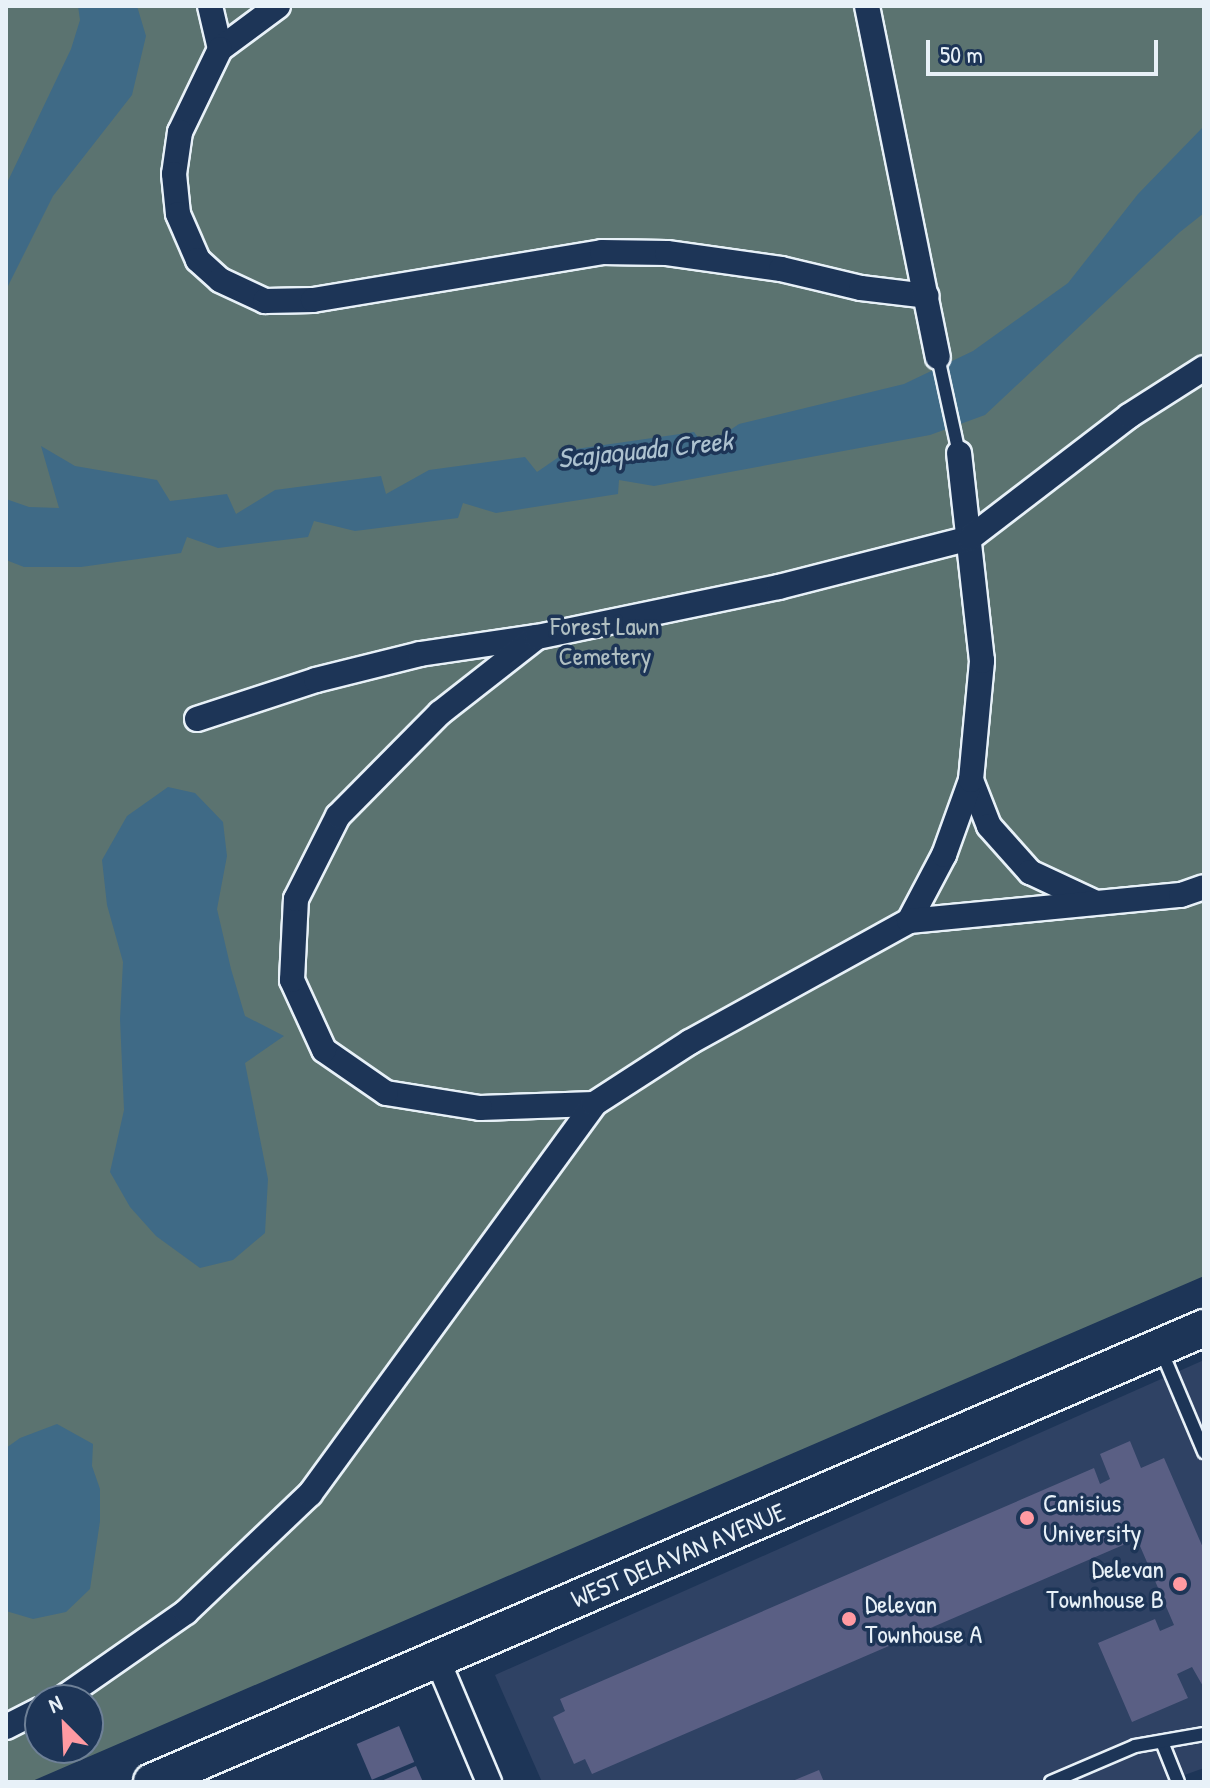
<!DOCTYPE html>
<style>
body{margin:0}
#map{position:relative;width:1210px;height:1788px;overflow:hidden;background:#1d3557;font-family:"Patrick Hand",sans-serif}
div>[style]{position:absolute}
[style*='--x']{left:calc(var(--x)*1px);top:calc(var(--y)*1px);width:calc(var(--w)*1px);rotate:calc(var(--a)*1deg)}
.built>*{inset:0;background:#2f4264}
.green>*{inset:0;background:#5b7370}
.water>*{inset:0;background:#3f6a86}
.building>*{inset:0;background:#5a5f84;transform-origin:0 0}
.roads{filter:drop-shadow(2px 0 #e8f1f8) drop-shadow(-2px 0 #e8f1f8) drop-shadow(0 2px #e8f1f8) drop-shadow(0 -2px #e8f1f8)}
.lane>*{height:12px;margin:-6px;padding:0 6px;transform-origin:6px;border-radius:6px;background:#1d3557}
.street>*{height:24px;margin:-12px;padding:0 12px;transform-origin:12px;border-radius:12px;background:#1d3557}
.secondary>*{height:36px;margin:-18px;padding:0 18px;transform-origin:18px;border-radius:18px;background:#1d3557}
.dots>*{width:22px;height:22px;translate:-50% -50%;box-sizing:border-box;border:4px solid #1d3557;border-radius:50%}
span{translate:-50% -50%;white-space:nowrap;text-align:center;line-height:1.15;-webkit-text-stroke:7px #1d3557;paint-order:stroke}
.park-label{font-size:26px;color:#b0bfc2}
.poi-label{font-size:26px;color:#e8f1f8}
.left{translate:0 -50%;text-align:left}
.right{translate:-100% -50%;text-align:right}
.street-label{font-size:26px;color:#e8f1f8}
.water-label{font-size:28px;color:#adc2d0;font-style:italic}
.frame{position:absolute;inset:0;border:8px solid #e8f1f8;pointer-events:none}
.north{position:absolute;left:24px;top:1684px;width:80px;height:80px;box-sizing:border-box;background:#1d3557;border:2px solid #6e8097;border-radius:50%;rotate:336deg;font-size:22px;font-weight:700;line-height:32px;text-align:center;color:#e8f1f8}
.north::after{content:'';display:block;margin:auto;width:28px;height:36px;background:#ff9aa2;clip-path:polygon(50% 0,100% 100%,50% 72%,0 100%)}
.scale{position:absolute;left:926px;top:40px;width:232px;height:36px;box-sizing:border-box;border:4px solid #e8f1f8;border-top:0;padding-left:10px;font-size:24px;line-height:28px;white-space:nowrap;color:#e8f1f8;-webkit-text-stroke:6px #1d3557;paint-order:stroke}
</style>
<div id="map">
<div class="built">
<i style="clip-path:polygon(1204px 1360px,1204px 1768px,1165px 1782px,542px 1782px,495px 1675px)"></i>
</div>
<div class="green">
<i style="clip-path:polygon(evenodd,6px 6px,1204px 6px,1204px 1276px,30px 1782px,6px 1782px,6px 6px,40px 1700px,88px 1700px,88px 1748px,40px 1748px,40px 1700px)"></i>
</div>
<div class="water">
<i style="clip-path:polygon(78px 6px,137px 6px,146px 36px,132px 95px,53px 196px,6px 290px,6px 185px,71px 49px,80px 20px)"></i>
<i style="clip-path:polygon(1204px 126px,1204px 213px,1180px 232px,985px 415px,930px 435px,654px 486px,619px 480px,618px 494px,496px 513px,463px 503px,458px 518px,355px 531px,314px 521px,308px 537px,218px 548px,187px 537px,181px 553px,81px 567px,24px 567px,6px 560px,6px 499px,29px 507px,59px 508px,41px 446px,75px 466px,157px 480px,170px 501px,227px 494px,236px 514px,275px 490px,381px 476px,386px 494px,429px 470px,525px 457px,537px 472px,569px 450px,694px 432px,705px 447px,739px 424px,904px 384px,973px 351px,1068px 283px,1138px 194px)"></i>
<i style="clip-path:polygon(168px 787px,195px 793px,223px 822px,227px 856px,217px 909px,231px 969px,245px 1016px,284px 1036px,245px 1063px,268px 1179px,265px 1233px,233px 1260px,200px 1268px,156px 1236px,130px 1207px,110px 1172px,124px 1110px,120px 1019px,123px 962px,107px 905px,102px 860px,127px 816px)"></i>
<i style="clip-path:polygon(57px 1424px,93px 1444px,92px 1466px,100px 1489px,100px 1521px,90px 1589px,66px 1612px,33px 1619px,6px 1611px,6px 1448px,20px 1438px)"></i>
</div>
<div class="building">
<i style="clip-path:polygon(1130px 1441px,1141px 1468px,1164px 1458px,1204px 1550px,1204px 1688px,1192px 1667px,1177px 1674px,1188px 1698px,1132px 1722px,1098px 1643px,1155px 1619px,1160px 1631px,1174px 1625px,1137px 1539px,592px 1774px,585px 1759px,574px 1764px,553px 1717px,565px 1711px,560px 1699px,1094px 1468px,1100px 1484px,1110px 1479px,1100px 1454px)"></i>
<i style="left:399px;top:1726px;width:39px;height:46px;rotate:67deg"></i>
<i style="clip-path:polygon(416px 1766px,423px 1782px,379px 1782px)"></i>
<i style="clip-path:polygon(819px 1770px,824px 1782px,790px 1782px)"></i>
</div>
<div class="roads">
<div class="lane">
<i style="--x:938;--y:357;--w:98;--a:77.7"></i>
<i style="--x:1161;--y:1350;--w:111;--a:67.1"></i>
<i style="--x:1162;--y:1742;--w:43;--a:68.2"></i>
<i style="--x:1051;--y:1782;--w:91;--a:-23.2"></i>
<i style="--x:1135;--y:1746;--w:70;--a:-9.9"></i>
</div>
<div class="street">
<i style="--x:210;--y:6;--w:44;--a:76.9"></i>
<i style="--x:278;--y:6;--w:72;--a:143.4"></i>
<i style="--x:220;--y:49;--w:92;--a:115.7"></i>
<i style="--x:180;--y:132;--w:42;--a:98.1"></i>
<i style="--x:174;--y:174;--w:40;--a:84.3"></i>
<i style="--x:178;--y:214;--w:50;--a:66.5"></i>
<i style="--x:198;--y:260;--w:30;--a:42"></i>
<i style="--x:220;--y:280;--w:50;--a:25"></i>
<i style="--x:265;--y:301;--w:48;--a:-1.2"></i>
<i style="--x:313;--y:300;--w:293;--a:-9.4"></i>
<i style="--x:602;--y:252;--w:65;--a:0.9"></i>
<i style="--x:667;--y:253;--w:115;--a:8"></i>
<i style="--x:781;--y:269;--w:82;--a:13.4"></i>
<i style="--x:861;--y:288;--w:66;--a:6.9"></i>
<i style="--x:867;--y:6;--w:358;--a:78.6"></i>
<i style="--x:197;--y:719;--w:125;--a:-18.1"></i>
<i style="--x:316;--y:680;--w:107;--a:-14"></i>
<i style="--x:420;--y:654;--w:116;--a:-8.4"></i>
<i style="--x:971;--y:780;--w:49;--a:68.6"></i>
<i style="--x:989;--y:826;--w:62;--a:48.3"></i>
<i style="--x:1030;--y:872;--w:71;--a:25.1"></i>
<i style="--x:909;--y:921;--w:75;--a:-62.1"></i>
<i style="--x:944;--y:855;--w:80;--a:-70.2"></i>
<i style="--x:971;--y:780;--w:120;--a:-84.7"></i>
<i style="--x:982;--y:661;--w:209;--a:-96.3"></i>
<i style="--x:594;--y:1104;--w:114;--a:178"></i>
<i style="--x:480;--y:1108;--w:95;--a:-170.9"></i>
<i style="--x:386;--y:1093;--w:75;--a:-145.3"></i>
<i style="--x:324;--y:1050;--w:77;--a:-114.6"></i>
<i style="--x:292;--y:980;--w:81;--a:-87.2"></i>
<i style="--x:296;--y:899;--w:93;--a:-63.2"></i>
<i style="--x:338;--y:816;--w:145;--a:-45.3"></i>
<i style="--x:440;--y:713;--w:123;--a:-38.1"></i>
<i style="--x:537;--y:637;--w:247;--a:-11.7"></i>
<i style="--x:779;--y:587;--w:197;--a:-14.4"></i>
<i style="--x:970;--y:538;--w:200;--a:-37.5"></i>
<i style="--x:1129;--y:416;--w:89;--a:-32.6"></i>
<i style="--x:437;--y:1659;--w:134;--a:67.1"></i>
<i style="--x:60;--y:1700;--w:154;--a:-34.9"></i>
<i style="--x:186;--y:1612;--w:171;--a:-43.6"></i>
<i style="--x:310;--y:1494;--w:482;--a:-53.9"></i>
<i style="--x:594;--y:1104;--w:114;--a:-32.9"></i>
<i style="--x:690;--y:1042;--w:250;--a:-28.9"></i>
<i style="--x:909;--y:921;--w:273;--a:-5.5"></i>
<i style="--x:1181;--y:895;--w:24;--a:-19"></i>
<i style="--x:6;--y:1727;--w:38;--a:-27"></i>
</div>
<div class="secondary">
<i style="--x:152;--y:1782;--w:1146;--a:-23.34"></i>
</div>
</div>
<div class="dots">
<i style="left:1027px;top:1518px;background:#ff9aa2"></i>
<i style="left:1180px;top:1584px;background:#ff9aa2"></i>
<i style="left:849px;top:1619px;background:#ff9aa2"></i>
</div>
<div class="park-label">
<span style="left:605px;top:641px">Forest Lawn<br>Cemetery</span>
</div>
<div class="poi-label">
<span class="left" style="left:1043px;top:1518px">Canisius<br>University</span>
<span class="right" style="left:1164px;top:1584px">Delevan<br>Townhouse B</span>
<span class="left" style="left:865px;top:1619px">Delevan<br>Townhouse A</span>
</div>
<div class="street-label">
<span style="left:678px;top:1555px;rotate:-23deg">WEST DELAVAN AVENUE</span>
</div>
<div class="water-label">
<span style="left:645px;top:449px;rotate:-6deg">Scajaquada Creek</span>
</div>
<div class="frame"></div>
<div class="north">N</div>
<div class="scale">50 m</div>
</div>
